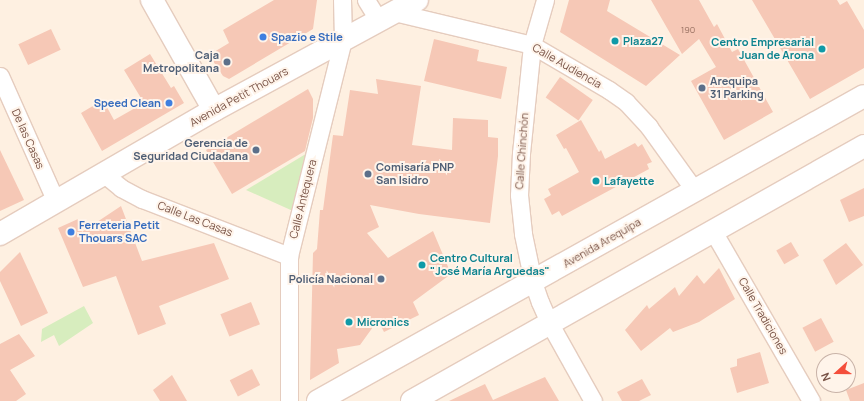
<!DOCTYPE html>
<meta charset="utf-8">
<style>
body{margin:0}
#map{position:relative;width:864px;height:401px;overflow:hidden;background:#fef0e1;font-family:Manrope,sans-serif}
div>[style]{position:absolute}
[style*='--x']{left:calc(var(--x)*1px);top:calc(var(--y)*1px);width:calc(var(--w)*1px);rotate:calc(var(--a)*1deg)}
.green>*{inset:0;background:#d7edbe}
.building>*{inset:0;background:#f6c8b6;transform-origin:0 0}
.roads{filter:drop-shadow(1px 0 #e5ccbe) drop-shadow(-1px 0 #e5ccbe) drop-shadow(0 1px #e5ccbe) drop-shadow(0 -1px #e5ccbe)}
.minor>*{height:17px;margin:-8.5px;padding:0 8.5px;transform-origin:8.5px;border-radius:8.5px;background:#fff}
.tertiary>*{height:22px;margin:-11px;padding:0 11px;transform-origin:11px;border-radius:11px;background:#fff}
.secondary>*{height:22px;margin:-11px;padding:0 11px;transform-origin:11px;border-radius:11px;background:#fff}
.dots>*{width:11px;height:11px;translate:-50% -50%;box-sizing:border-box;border:2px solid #fff4ea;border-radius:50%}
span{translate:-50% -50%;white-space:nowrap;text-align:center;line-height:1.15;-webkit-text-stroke:4px #fff4ea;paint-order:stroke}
.number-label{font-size:9px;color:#987061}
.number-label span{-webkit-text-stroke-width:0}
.shop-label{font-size:11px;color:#366cbe;font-weight:700}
.left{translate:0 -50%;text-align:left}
.right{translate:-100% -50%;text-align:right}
.culture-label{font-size:11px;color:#0d838f;font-weight:700}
.service-label{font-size:11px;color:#4e5e75;font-weight:700}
.street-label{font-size:11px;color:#785245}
.north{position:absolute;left:816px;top:353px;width:40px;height:40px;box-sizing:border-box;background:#fff4ea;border:1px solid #c9b3a8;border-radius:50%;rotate:249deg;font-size:11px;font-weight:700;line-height:16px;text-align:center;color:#785245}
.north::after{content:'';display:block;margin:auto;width:14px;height:18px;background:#f44e3b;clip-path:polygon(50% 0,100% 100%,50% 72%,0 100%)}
</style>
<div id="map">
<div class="green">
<i style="clip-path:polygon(309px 152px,293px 211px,246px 190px)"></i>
<i style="clip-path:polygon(84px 306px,93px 323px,59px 346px,54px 335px,41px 342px,42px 329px)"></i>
</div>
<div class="building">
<i style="clip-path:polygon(274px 0,317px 0,313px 29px,229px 79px,223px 76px,209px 55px,229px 43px,223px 30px)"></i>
<i style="clip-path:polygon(569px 0,610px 0,607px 11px,680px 55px,646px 86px,560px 32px)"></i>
<i style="clip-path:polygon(651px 0,699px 0,714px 27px,717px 24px,732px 52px,738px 49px,773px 112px,724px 140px,691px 81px,716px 67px,699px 39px,682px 54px)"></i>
<i style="clip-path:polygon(752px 0,837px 0,840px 5px,847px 1px,864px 30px,864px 68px,810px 99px)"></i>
<i style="left:51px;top:29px;width:23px;height:36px;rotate:65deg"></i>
<i style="clip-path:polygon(434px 39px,479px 50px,477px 61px,507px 67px,501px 99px,424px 81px)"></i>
<i style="clip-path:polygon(150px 54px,171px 88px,174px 86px,184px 103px,102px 151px,81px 113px,103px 100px,114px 120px,144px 103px,124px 70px)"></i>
<i style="left:560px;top:77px;width:40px;height:25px;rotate:35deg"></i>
<i style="clip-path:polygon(376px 79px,421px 86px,412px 145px,452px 150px,453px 118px,488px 120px,488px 137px,498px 138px,498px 156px,490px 223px,419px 214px,370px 205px,379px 227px,367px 233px,388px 258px,433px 231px,451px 274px,413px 302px,419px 315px,384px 332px,378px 320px,360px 345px,337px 349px,339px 363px,310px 380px,313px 253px,317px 249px,320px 210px,323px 210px,333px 135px,343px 136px,350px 90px,378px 94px)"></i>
<i style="clip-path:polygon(308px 89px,313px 99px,313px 118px,305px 151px,232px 194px,206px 150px)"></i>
<i style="clip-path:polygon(581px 120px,599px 152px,601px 150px,605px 159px,635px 143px,638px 147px,642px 144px,652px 162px,647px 164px,649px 169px,562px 216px,559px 211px,552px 215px,544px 199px,551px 195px,548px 189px,579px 172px,566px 148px,564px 149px,556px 135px)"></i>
<i style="clip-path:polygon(0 150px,24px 200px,0 211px)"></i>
<i style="clip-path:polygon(864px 188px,864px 216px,849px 222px,840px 200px)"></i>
<i style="clip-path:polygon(121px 206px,142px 261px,214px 243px,229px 279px,159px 306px,166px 324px,138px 335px,116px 276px,83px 287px,58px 228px,78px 219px,82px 232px)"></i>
<i style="left:791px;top:242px;width:16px;height:17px;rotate:60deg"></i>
<i style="clip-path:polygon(846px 243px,863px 265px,836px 285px,823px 260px)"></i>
<i style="clip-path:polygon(20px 252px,48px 313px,21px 326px,0 281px,0 272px)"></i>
<i style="clip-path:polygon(719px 268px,735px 299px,699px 322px,673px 332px,670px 328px,641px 351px,625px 330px,647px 305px,649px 309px,675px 287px,679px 296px,697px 275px,704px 284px)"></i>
<i style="left:251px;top:302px;width:24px;height:33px;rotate:68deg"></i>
<i style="left:821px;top:318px;width:27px;height:21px;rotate:62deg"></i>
<i style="clip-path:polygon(19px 334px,35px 356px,10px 370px,26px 394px,16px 401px,0 401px,0 344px)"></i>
<i style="clip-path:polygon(760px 352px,769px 383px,737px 393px,730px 368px,737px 366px,737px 359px)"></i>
<i style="left:252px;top:369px;width:18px;height:25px;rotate:63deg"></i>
<i style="clip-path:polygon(172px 375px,187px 401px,160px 401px,153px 390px)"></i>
<i style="clip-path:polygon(545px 377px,559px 401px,449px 401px,485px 384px,493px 400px)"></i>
<i style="clip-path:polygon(642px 379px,651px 395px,639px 401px,622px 401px,617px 392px)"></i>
<i style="clip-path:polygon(864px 383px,864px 401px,850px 401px,846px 390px)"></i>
</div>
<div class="roads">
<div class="minor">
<i style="--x:366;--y:0;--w:25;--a:58"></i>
<i style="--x:545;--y:0;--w:47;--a:106.1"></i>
<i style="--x:532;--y:45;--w:109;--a:95.8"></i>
<i style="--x:521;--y:153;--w:42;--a:92.7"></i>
<i style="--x:519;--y:195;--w:39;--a:84"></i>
<i style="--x:523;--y:234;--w:49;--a:78.2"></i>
<i style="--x:533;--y:282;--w:21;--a:71"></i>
<i style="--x:540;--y:302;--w:24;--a:66"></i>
<i style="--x:550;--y:324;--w:88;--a:60.8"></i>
<i style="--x:394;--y:12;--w:142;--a:13.4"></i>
<i style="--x:532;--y:45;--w:89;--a:30.3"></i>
<i style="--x:609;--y:90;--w:21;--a:35"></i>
<i style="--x:626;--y:102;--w:34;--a:47"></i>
<i style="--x:649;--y:127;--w:79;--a:54.3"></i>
<i style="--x:0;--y:76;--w:138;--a:66"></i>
<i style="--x:104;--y:174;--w:22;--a:39"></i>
<i style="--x:121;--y:188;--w:24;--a:28"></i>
<i style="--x:142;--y:199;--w:158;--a:21.2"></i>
<i style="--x:713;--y:231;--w:196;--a:60"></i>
<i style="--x:289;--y:401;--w:145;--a:-90"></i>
<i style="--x:289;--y:256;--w:223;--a:-76"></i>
<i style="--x:343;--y:40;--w:40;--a:-91.4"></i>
</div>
<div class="tertiary">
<i style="--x:152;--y:0;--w:126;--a:60.6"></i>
</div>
<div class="secondary">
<i style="--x:0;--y:234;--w:247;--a:-30.1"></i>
<i style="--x:214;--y:110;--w:231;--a:-28.5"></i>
<i style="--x:318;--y:401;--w:625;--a:-29.19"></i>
<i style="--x:412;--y:401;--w:519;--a:-29.43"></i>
</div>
</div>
<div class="dots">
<i style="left:263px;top:37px;background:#3f7fe0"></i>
<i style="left:615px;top:41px;background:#0f9aa8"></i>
<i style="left:822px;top:49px;background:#0f9aa8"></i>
<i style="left:227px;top:62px;background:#5c6f8a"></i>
<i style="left:702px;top:88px;background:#5c6f8a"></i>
<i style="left:169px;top:103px;background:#3f7fe0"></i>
<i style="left:256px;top:150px;background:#5c6f8a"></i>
<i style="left:368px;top:174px;background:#5c6f8a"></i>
<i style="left:596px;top:181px;background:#0f9aa8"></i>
<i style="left:71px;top:232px;background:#3f7fe0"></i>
<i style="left:422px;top:265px;background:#0f9aa8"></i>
<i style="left:381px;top:279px;background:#5c6f8a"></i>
<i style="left:349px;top:322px;background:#0f9aa8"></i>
</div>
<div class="number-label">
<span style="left:688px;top:30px">190</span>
</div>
<div class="shop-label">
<span class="left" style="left:271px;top:37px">Spazio e Stile</span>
<span class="right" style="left:161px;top:103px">Speed Clean</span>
<span class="left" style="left:79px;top:232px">Ferreteria Petit<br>Thouars SAC</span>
</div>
<div class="culture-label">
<span class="left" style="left:623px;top:41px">Plaza27</span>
<span class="right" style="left:814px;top:49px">Centro Empresarial<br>Juan de Arona</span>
<span class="left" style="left:604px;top:181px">Lafayette</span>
<span class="left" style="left:430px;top:265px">Centro Cultural<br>"José María Arguedas"</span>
<span class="left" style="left:357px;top:322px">Micronics</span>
</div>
<div class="service-label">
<span class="right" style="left:219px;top:62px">Caja<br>Metropolitana</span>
<span class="left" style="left:710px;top:88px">Arequipa<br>31 Parking</span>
<span class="right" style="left:248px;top:150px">Gerencia de<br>Seguridad Ciudadana</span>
<span class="left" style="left:376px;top:174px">Comisaría PNP<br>San Isidro</span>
<span class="right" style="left:373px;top:279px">Policía Nacional</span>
</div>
<div class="street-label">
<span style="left:567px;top:66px;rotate:30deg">Calle Audiencia</span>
<span style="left:239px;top:97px;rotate:-29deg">Avenida Petit Thouars</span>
<span style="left:28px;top:139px;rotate:66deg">De las Casas</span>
<span style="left:522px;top:151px;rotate:-86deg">Calle Chinchón</span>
<span style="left:303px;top:199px;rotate:-76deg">Calle Antequera</span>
<span style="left:195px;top:219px;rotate:21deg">Calle Las Casas</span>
<span style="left:602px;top:243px;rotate:-30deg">Avenida Arequipa</span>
<span style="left:763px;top:316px;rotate:60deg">Calle Tradiciones</span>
</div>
<div class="north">N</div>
</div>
